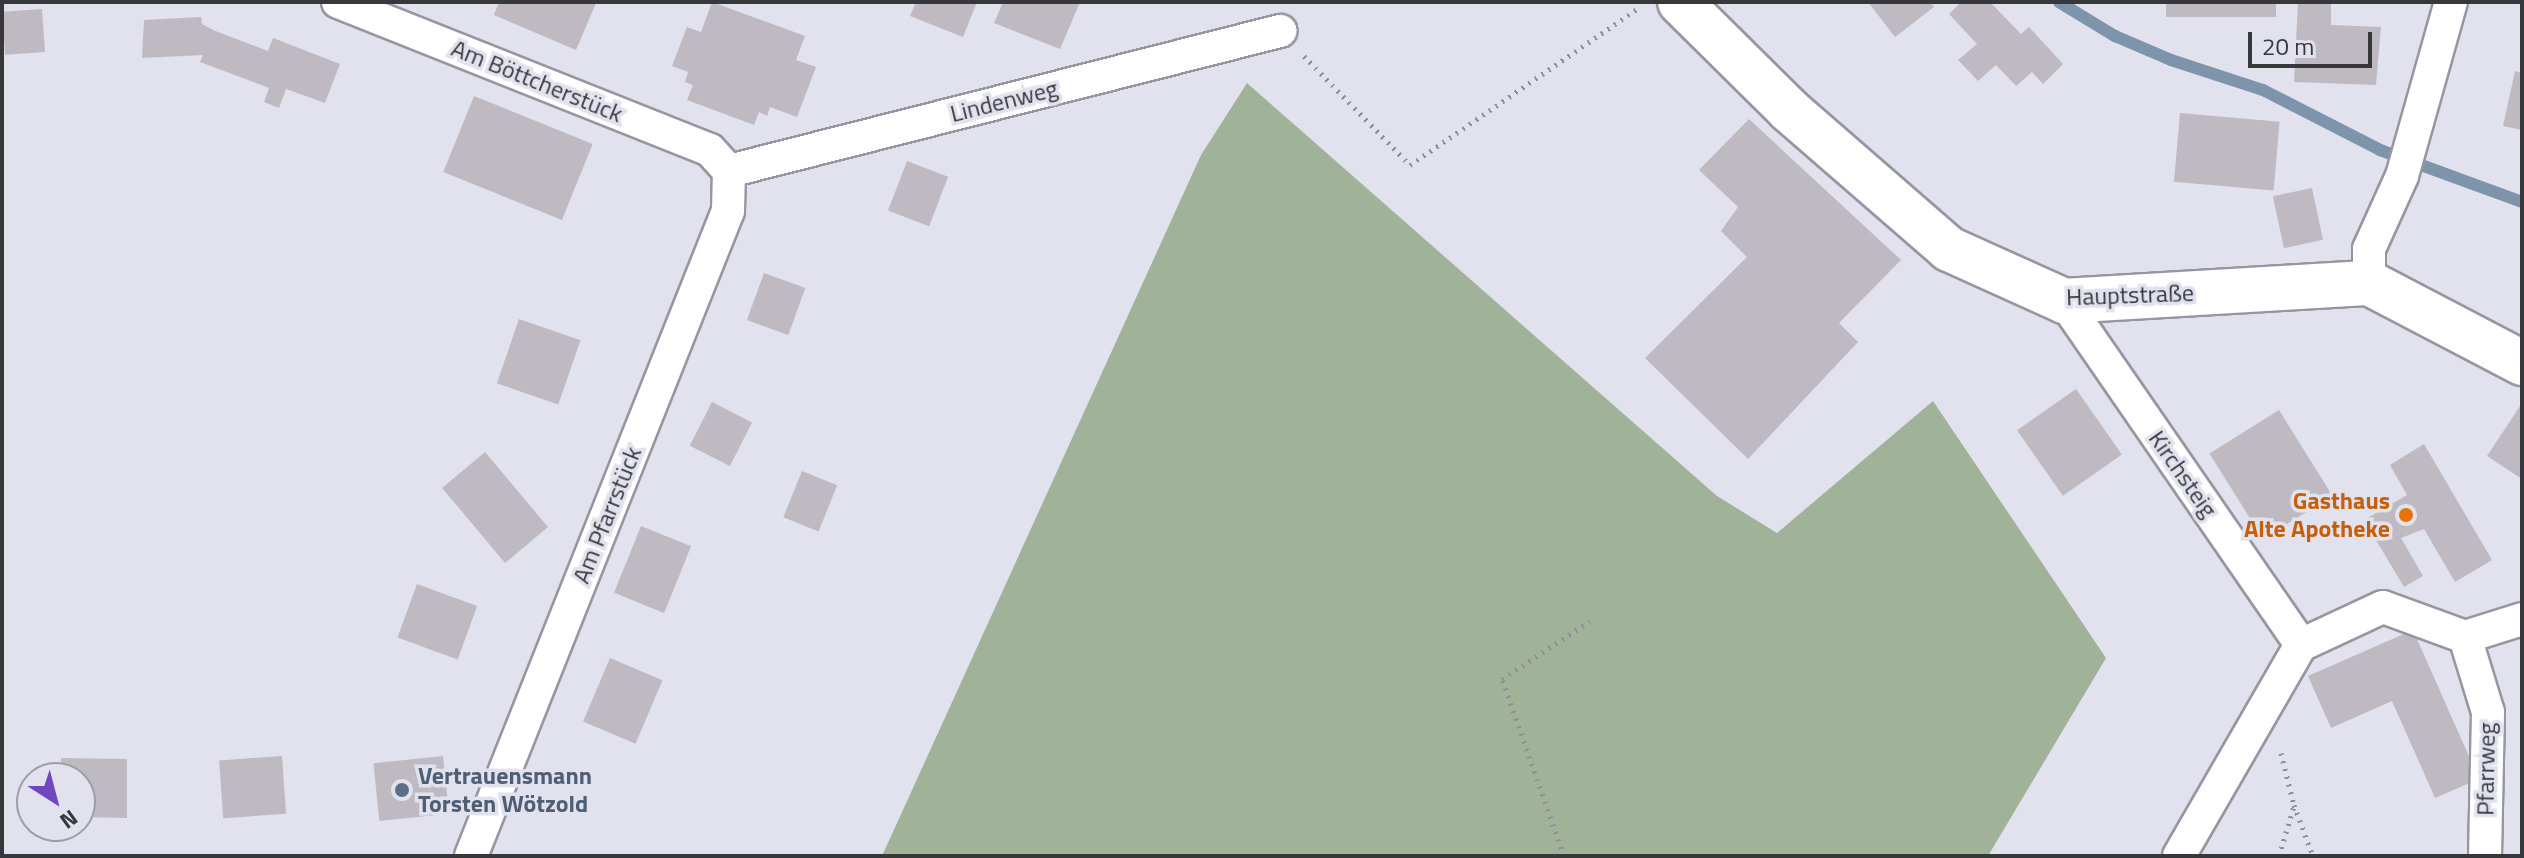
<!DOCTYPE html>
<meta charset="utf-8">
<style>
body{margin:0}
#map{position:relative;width:2524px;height:858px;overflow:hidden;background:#e1e2ed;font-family:"Titillium Web",sans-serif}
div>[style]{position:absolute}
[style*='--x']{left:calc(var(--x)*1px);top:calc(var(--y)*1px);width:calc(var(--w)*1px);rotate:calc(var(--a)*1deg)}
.forest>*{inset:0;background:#a0b399}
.stream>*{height:12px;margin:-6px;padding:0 6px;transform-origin:6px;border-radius:6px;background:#7d94aa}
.building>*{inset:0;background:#bfb9c2;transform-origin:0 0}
.path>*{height:5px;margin-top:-2.5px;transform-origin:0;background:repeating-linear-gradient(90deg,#8e8f97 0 2px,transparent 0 8px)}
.roads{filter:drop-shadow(2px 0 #9596a1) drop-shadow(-2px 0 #9596a1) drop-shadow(0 2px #9596a1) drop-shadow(0 -2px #9596a1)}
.street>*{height:32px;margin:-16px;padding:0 16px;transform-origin:16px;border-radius:16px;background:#fff}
.secondary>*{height:44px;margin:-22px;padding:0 22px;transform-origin:22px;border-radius:22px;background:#fff}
.dots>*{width:22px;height:22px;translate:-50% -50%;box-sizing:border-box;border:4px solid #e1e2ed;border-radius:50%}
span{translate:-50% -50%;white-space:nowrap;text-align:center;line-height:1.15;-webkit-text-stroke:7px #e1e2ed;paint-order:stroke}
.street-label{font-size:24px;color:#37383c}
.food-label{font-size:24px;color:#c56008;font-weight:700}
.right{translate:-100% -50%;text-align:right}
.service-label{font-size:24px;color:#4e5e75;font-weight:700}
.left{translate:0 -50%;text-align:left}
.frame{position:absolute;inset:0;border:4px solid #37383c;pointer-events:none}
.north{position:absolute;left:16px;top:762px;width:80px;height:80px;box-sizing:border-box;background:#e1e2ed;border:2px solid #9d9ea6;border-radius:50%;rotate:144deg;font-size:22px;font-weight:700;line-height:32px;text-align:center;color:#37383c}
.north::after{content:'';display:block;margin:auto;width:28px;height:36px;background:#7147c0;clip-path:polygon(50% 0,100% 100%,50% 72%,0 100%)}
.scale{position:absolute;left:2248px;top:32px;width:124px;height:36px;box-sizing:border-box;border:4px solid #37383c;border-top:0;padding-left:10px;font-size:24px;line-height:28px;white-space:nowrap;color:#37383c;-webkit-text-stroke:6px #e1e2ed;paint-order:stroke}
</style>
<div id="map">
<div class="forest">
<i style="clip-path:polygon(1247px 83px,1717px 496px,1777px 533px,1933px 401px,2106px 658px,1988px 856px,882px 856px,1201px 155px)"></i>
</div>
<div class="stream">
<i style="--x:2059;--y:2;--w:66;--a:31.3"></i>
<i style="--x:2115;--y:36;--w:61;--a:23.2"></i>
<i style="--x:2171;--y:60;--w:97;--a:18.1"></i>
<i style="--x:2263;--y:90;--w:131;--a:27.1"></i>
<i style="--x:2380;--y:150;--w:151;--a:20.1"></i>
</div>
<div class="building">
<i style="clip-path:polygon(499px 2px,594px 2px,596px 3px,576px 50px,494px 15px)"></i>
<i style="clip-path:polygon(712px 2px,805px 36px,796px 60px,816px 67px,797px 117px,770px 107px,767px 116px,759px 112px,754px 125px,687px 100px,693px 85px,685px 82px,688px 72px,672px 66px,687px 27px,701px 32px)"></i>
<i style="clip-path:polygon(916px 2px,977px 2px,963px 37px,910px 16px)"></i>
<i style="clip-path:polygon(1003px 2px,1080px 2px,1060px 49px,994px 23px)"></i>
<i style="clip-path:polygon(1868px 2px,1930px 2px,1934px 7px,1895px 37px)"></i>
<i style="clip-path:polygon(1961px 2px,1990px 2px,2021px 34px,2029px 27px,2063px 64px,2043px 84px,2032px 72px,2016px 86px,1996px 65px,1978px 81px,1958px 60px,1977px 44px,1949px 14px)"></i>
<i style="left:2166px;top:2px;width:110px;height:15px"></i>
<i style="clip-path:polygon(2298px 2px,2331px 2px,2331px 25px,2381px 27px,2376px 85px,2294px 82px)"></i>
<i style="left:42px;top:9px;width:43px;height:40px;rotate:86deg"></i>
<i style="clip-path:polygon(201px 17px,202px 24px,213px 30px,268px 51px,273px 38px,340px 64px,325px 103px,286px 89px,279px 108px,264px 102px,269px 88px,200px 62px,203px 55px,142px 58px,144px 20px)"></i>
<i style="clip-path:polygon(2515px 71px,2522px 73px,2522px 130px,2503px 126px)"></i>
<i style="left:474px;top:96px;width:128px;height:82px;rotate:22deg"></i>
<i style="left:2180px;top:113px;width:100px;height:69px;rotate:5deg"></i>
<i style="clip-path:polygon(1749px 119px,1901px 260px,1839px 323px,1858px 342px,1748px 459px,1645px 358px,1747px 257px,1721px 231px,1738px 207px,1699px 170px)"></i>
<i style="left:907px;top:161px;width:44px;height:53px;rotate:21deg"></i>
<i style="left:2312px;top:188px;width:53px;height:40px;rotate:78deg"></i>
<i style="left:764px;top:273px;width:44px;height:50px;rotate:20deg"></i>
<i style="left:519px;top:319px;width:65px;height:68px;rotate:19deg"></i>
<i style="left:2076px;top:389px;width:80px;height:72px;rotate:55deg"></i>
<i style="left:712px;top:402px;width:45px;height:49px;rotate:27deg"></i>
<i style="clip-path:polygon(2522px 403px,2522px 479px,2487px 456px)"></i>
<i style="left:2279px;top:410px;width:101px;height:82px;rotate:58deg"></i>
<i style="clip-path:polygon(2424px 444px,2492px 560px,2455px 582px,2424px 529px,2401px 538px,2423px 576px,2404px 587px,2364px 520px,2407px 495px,2390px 465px)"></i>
<i style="left:485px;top:452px;width:98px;height:56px;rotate:50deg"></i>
<i style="left:802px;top:471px;width:38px;height:50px;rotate:22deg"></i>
<i style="left:641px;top:526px;width:54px;height:72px;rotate:22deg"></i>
<i style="left:417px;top:584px;width:64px;height:57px;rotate:20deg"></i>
<i style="clip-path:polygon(2413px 630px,2479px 779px,2435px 798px,2392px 701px,2331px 728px,2308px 676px)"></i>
<i style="left:610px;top:658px;width:57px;height:69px;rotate:23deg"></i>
<i style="left:282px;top:756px;width:58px;height:63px;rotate:86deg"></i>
<i style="left:443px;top:756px;width:58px;height:70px;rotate:84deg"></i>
<i style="clip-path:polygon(61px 758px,127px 759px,127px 818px,80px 817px,80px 778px,61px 778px)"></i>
</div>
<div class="path">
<i style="--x:1304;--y:56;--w:152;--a:45.8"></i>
<i style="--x:1410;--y:165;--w:279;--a:-34.5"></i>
<i style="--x:2281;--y:753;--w:54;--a:76"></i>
<i style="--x:2294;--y:805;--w:54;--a:69.6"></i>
<i style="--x:1564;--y:856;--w:188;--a:-109.3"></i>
<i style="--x:1502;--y:679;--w:105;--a:-33.4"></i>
<i style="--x:2279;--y:856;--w:52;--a:-73.3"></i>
</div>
<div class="roads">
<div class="street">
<i style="--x:338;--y:2;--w:400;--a:21.7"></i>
<i style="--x:710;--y:150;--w:28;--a:48"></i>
<i style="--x:729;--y:171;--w:569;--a:-14.26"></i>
<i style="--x:2369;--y:283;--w:34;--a:-90"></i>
<i style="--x:2369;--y:249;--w:80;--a:-65.7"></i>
<i style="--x:2402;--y:176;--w:181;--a:-74.3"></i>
<i style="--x:2064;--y:301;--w:418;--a:55.4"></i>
<i style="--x:2465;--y:637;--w:78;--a:73"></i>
<i style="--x:2488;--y:712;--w:144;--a:91.2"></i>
<i style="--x:2301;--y:645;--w:90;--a:-24.9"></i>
<i style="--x:2383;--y:607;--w:87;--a:20.1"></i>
<i style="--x:2465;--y:637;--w:60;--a:-17.5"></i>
<i style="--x:471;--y:856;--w:694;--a:-68.28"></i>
<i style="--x:728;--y:211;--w:40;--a:-88.6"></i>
<i style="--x:2179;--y:856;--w:244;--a:-60"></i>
</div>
<div class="secondary">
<i style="--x:1680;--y:2;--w:153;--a:44.7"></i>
<i style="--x:1789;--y:110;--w:212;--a:41"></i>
<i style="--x:1949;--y:249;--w:126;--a:24.3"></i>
<i style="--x:2064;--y:301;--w:306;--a:-3.4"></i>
<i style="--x:2369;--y:283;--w:173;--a:27.6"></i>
</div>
</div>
<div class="dots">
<i style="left:2406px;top:515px;background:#e8710a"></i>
<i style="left:402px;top:790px;background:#5c6f8a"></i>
</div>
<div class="street-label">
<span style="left:537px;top:81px;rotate:22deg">Am Böttcherstück</span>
<span style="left:1004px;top:101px;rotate:-14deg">Lindenweg</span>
<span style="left:2130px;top:295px;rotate:-2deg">Hauptstraße</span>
<span style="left:2183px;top:474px;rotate:55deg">Kirchsteig</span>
<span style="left:607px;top:515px;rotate:-68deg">Am Pfarrstück</span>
<span style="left:2486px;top:769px;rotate:-89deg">Pfarrweg</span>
</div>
<div class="food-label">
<span class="right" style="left:2390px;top:515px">Gasthaus<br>Alte Apotheke</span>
</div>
<div class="service-label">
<span class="left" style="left:418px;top:790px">Vertrauensmann<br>Torsten Wötzold</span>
</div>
<div class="frame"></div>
<div class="north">N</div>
<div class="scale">20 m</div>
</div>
